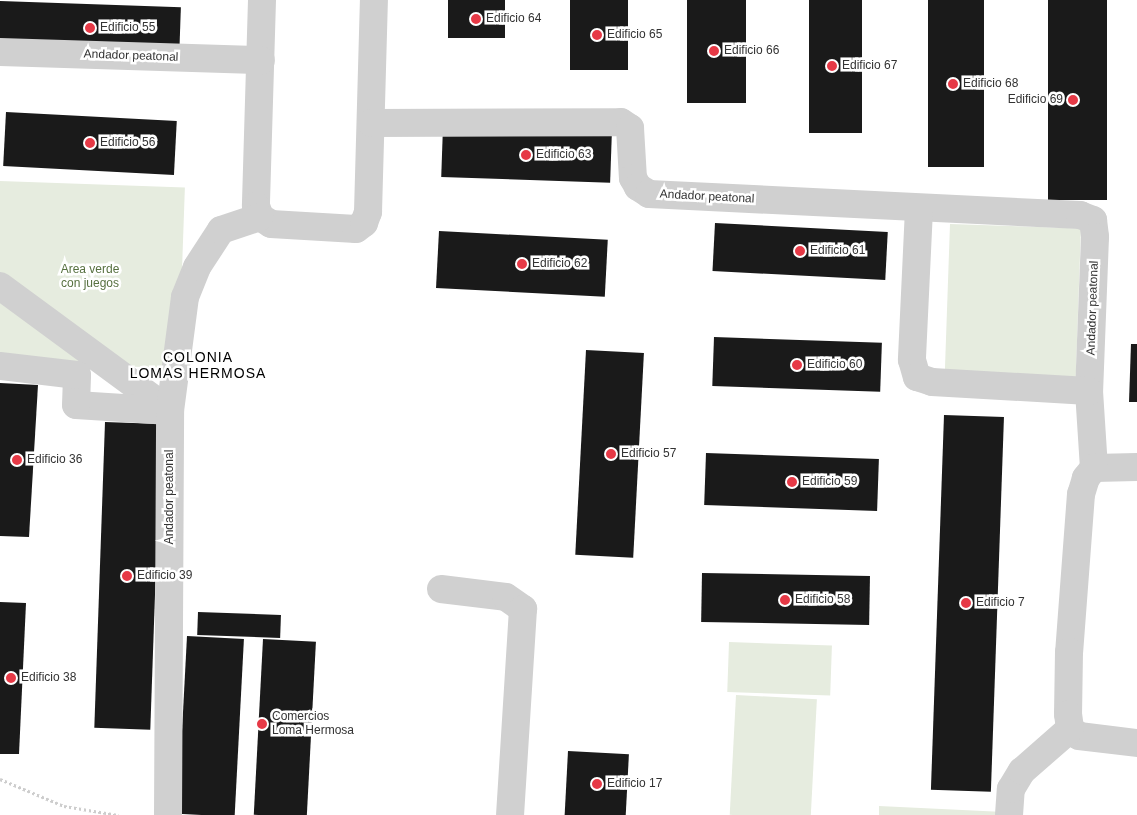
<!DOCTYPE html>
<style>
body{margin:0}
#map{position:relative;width:1137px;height:815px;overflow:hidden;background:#fff;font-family:Arial,sans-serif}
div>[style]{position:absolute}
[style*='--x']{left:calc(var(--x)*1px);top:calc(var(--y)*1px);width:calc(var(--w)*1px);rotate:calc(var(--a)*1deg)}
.green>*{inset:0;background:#e6ecdf;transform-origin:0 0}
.building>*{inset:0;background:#1a1a1a;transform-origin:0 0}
.path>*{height:3px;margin-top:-1.5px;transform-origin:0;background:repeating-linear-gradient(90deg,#cdcdcd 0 2.5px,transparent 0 5px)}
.minor>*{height:28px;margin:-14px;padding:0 14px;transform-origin:14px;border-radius:14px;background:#d0d0d0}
.dots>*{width:14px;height:14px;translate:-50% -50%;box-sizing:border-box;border:2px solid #fff;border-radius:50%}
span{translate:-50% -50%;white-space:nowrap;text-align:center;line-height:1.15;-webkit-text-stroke:5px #fff;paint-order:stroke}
.poi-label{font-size:12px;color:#333}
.left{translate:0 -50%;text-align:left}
.right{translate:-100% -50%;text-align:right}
.street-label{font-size:12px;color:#333}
.park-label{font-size:12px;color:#56703f}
.neighbourhood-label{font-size:14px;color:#000;letter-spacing:1px}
</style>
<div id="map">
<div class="green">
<i style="left:0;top:181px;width:185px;height:181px;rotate:2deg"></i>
<i style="left:950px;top:224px;width:131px;height:150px;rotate:2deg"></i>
<i style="left:729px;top:642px;width:103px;height:50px;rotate:2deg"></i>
<i style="left:736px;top:695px;width:81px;height:120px;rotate:3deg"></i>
<i style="clip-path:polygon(879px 806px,1004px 812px,1003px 815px,879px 815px)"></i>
</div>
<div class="building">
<i style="left:448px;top:0;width:57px;height:38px"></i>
<i style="left:570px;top:0;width:58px;height:70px"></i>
<i style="left:687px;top:0;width:59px;height:103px"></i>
<i style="left:809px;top:0;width:53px;height:133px"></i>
<i style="left:928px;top:0;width:56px;height:167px"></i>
<i style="left:1048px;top:0;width:59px;height:200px"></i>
<i style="left:0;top:1px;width:181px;height:49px;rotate:2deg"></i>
<i style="left:6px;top:112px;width:171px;height:54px;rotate:3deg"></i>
<i style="left:443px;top:126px;width:169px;height:51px;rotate:2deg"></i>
<i style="left:715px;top:223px;width:173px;height:48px;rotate:3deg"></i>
<i style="left:439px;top:231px;width:169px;height:57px;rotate:3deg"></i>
<i style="left:714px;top:337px;width:168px;height:49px;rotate:2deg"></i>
<i style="clip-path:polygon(1131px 344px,1137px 344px,1137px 402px,1129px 402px)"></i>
<i style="left:586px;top:350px;width:58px;height:205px;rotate:3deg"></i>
<i style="clip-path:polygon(0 383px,38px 385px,29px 537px,0 536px)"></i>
<i style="left:944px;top:415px;width:60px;height:375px;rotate:2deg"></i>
<i style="left:105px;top:422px;width:56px;height:306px;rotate:2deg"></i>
<i style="left:706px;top:453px;width:173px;height:52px;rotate:2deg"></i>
<i style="left:702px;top:573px;width:168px;height:49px;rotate:1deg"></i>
<i style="clip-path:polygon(0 602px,26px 603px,19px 754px,0 754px)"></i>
<i style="left:198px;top:612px;width:83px;height:23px;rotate:2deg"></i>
<i style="left:187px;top:636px;width:57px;height:178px;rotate:3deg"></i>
<i style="left:263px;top:639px;width:53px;height:176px;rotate:3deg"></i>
<i style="left:568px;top:751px;width:61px;height:64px;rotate:3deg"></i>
</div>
<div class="path">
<i style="--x:0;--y:779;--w:69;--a:22.9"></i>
<i style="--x:64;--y:806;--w:55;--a:9.5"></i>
</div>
<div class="minor">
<i style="--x:262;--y:0;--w:206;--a:91.7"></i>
<i style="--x:256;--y:206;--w:12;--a:70"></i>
<i style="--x:260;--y:217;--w:13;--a:32"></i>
<i style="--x:271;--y:224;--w:85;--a:3.4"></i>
<i style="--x:356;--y:229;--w:10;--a:-37"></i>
<i style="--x:364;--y:223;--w:12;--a:-70"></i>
<i style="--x:368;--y:212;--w:212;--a:-88.4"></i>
<i style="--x:0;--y:52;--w:261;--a:1.8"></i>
<i style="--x:372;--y:123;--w:249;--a:-0.2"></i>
<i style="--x:621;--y:122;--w:11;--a:34"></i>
<i style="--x:630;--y:128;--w:50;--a:86.6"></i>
<i style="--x:633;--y:178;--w:10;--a:61"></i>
<i style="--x:638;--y:187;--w:13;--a:32"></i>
<i style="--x:649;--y:194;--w:432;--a:2.8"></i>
<i style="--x:1080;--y:215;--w:14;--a:21"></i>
<i style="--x:1093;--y:220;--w:17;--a:83"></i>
<i style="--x:1095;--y:237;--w:154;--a:92.2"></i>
<i style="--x:1089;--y:391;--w:77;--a:86.3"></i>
<i style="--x:919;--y:209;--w:151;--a:92.7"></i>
<i style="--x:912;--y:360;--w:18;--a:74"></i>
<i style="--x:917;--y:377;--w:16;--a:18"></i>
<i style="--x:932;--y:382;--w:157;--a:3.3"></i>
<i style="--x:0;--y:286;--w:211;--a:36.3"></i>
<i style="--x:170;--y:411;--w:94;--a:-176.3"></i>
<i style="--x:76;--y:405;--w:30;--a:-88"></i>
<i style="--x:77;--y:375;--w:78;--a:-173.3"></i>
<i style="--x:1137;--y:467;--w:43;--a:178.7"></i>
<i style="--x:1094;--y:468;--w:13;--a:129"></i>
<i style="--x:1086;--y:478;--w:17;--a:107"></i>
<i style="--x:1081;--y:494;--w:158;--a:94.3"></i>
<i style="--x:1069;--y:652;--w:62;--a:90.9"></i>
<i style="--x:1068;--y:714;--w:15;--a:82"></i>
<i style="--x:1070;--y:729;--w:11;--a:38"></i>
<i style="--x:1079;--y:736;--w:58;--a:6.9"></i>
<i style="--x:441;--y:589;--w:65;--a:7"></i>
<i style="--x:506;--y:597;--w:21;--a:35"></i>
<i style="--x:523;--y:609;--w:206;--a:93.6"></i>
<i style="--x:168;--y:815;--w:404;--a:-89.7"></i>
<i style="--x:170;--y:411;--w:115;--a:-82.5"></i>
<i style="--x:185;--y:297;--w:32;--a:-68"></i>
<i style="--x:197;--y:267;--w:44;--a:-57"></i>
<i style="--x:221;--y:230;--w:41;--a:-18.4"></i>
<i style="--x:1009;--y:815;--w:26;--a:-86"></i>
<i style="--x:1011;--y:789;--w:21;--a:-59"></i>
<i style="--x:1022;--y:771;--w:64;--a:-41.2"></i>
</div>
<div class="dots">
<i style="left:476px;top:19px;background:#e63946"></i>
<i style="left:90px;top:28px;background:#e63946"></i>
<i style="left:597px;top:35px;background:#e63946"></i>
<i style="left:714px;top:51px;background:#e63946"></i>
<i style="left:832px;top:66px;background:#e63946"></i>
<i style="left:953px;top:84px;background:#e63946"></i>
<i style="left:1073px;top:100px;background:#e63946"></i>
<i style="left:90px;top:143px;background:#e63946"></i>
<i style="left:526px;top:155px;background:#e63946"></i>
<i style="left:800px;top:251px;background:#e63946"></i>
<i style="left:522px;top:264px;background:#e63946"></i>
<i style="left:797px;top:365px;background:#e63946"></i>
<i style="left:611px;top:454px;background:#e63946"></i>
<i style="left:17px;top:460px;background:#e63946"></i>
<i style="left:792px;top:482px;background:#e63946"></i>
<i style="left:127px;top:576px;background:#e63946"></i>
<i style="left:785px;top:600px;background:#e63946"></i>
<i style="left:966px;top:603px;background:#e63946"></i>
<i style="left:11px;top:678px;background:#e63946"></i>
<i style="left:262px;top:724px;background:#e63946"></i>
<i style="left:597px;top:784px;background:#e63946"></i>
</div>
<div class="poi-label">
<span class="left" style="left:486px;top:19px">Edificio 64</span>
<span class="left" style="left:100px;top:28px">Edificio 55</span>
<span class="left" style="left:607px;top:35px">Edificio 65</span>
<span class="left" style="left:724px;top:51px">Edificio 66</span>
<span class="left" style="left:842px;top:66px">Edificio 67</span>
<span class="left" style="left:963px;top:84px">Edificio 68</span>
<span class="right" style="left:1063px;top:100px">Edificio 69</span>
<span class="left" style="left:100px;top:143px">Edificio 56</span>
<span class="left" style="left:536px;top:155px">Edificio 63</span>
<span class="left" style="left:810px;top:251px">Edificio 61</span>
<span class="left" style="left:532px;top:264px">Edificio 62</span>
<span class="left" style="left:807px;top:365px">Edificio 60</span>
<span class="left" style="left:621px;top:454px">Edificio 57</span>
<span class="left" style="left:27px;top:460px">Edificio 36</span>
<span class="left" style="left:802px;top:482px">Edificio 59</span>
<span class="left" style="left:137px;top:576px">Edificio 39</span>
<span class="left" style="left:795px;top:600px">Edificio 58</span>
<span class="left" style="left:976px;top:603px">Edificio 7</span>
<span class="left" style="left:21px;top:678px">Edificio 38</span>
<span class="left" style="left:272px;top:724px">Comercios<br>Loma Hermosa</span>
<span class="left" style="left:607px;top:784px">Edificio 17</span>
</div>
<div class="street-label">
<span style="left:131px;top:56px;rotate:2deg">Andador peatonal</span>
<span style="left:707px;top:197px;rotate:3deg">Andador peatonal</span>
<span style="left:1093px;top:308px;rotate:-88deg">Andador peatonal</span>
<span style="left:170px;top:497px;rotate:-90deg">Andador peatonal</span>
</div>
<div class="park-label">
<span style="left:90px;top:277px">Area verde<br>con juegos</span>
</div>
<div class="neighbourhood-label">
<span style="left:198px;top:365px">COLONIA<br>LOMAS HERMOSA</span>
</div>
</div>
